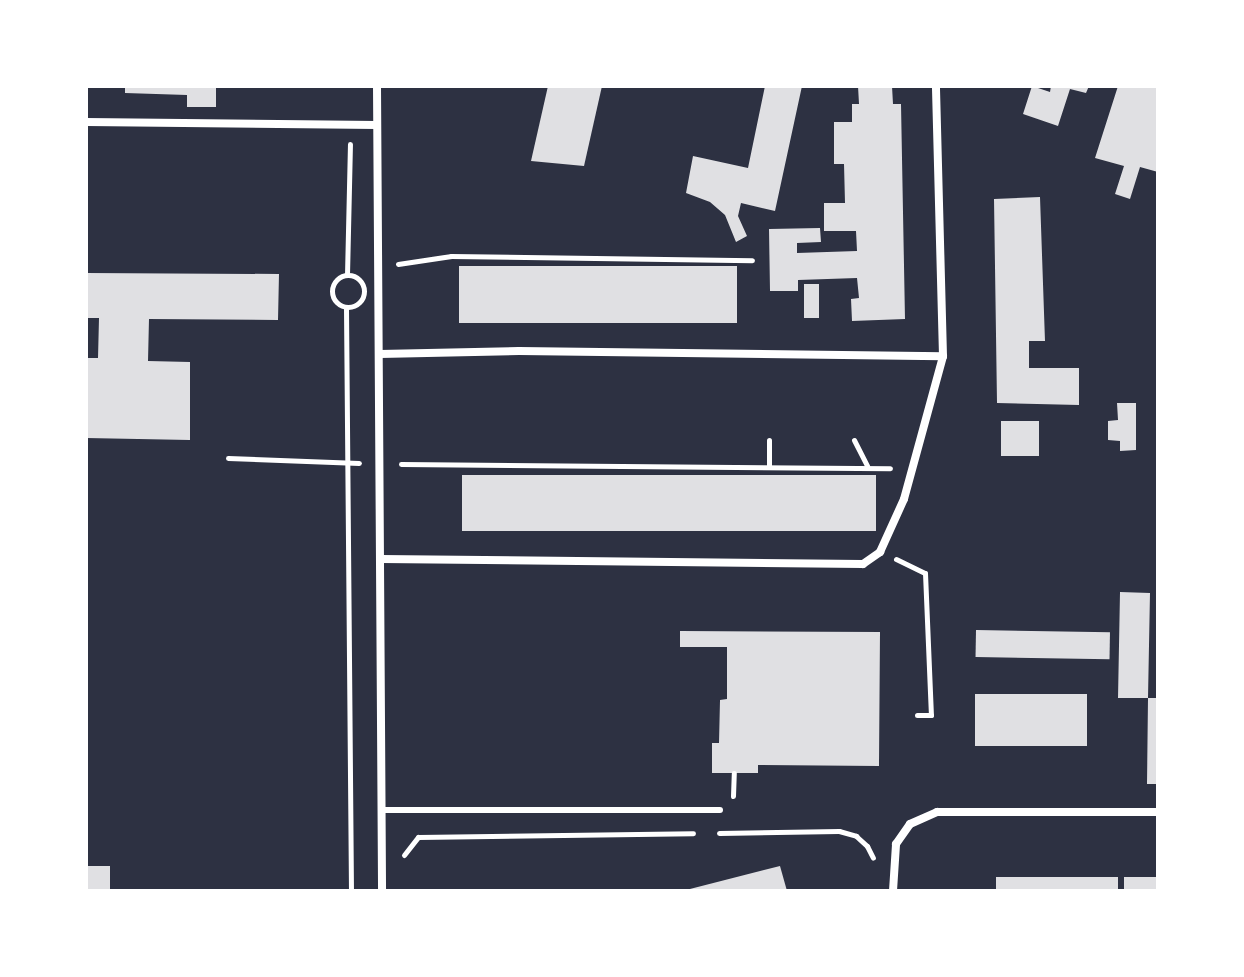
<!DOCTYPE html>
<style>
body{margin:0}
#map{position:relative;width:1244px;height:977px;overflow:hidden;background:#2d3142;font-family:Inter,sans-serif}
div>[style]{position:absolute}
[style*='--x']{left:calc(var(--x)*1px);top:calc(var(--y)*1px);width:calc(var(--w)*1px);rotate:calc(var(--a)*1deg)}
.building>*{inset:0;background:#e0e0e3;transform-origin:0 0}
.path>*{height:5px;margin:-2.5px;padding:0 2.5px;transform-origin:2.5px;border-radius:2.5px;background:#fff}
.path>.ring{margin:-2.5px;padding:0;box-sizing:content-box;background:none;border:5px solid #fff;border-radius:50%}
.service>*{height:6px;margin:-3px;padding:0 3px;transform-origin:3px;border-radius:3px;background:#fff}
.minor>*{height:8px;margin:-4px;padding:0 4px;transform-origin:4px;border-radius:4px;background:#fff}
span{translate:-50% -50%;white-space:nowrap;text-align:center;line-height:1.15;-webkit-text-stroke:8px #fff;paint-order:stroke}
.frame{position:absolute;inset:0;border:88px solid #fff;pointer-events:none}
</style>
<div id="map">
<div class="building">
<i style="clip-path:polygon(125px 86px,216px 86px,216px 107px,187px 107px,187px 95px,125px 93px)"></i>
<i style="clip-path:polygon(548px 86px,602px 86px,584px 166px,531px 161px)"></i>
<i style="clip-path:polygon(765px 86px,802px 86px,775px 211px,741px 203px,738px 216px,747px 236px,736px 242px,725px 215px,710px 202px,686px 193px,693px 156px,748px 168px)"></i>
<i style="clip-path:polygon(858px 86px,892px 86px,893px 104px,901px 104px,905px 319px,852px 321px,851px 299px,859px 298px,857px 278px,798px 280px,798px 291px,770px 291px,769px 229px,820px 228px,821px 242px,797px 243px,797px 253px,857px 251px,856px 231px,824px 231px,824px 203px,845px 203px,844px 164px,834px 164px,834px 122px,852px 122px,852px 104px,859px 104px)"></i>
<i style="clip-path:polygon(1032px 86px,1050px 92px,1051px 86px,1089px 86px,1086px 93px,1070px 89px,1058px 126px,1023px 114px)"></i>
<i style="clip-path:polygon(1118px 86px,1158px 86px,1158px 172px,1140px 167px,1130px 199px,1115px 194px,1124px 166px,1095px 158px)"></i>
<i style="clip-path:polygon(1040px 197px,1045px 341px,1029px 341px,1029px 368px,1079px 368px,1079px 405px,997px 403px,994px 199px)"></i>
<i style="left:459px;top:266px;width:278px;height:57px"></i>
<i style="clip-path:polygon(86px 273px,279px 274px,278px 320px,149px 319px,148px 361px,190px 362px,190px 440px,86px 438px,86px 358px,98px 358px,99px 318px,86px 318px)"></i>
<i style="left:804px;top:284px;width:15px;height:34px"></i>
<i style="clip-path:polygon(1117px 403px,1136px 403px,1136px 450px,1120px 451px,1120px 441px,1108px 440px,1108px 421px,1118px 420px)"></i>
<i style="left:1001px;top:421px;width:38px;height:35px"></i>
<i style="left:462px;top:475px;width:414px;height:56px"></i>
<i style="clip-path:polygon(1120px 592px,1150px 593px,1148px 698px,1158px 698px,1158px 784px,1147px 784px,1148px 698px,1118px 698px)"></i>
<i style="left:976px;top:630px;width:134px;height:27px;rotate:1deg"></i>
<i style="clip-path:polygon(680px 631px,880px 632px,879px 766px,758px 765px,758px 773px,712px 773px,712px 743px,719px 743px,720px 700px,727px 699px,727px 647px,680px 647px)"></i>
<i style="left:975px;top:694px;width:112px;height:52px"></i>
<i style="left:86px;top:866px;width:24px;height:25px"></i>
<i style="clip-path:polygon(780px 866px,787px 891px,686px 891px,686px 890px)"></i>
<i style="left:996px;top:877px;width:122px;height:14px"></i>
<i style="left:1158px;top:877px;width:14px;height:34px;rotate:90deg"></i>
</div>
<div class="path">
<i style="--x:398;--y:264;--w:54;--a:-8.6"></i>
<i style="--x:451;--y:256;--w:301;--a:0.8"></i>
<i class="ring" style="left:332px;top:275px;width:27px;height:27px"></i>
<i style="--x:347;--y:275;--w:131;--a:-88.7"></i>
<i style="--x:346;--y:308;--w:583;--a:89.51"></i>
<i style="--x:854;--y:440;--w:29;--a:63"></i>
<i style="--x:228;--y:458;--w:131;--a:2.2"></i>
<i style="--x:401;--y:464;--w:489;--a:0.5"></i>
<i style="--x:769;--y:465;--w:25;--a:-90"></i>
<i style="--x:896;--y:559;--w:32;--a:26"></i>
<i style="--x:925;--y:573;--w:142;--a:87.6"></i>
<i style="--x:931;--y:715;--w:14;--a:180"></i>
<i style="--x:733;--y:796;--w:23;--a:-88"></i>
<i style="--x:719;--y:833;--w:120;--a:-1"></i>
<i style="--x:839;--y:831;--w:18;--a:16"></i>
<i style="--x:856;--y:836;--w:15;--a:42"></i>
<i style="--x:867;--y:846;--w:13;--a:63"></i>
<i style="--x:404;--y:855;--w:23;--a:-52"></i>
<i style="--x:418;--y:837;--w:275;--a:-0.8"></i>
</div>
<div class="service">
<i style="--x:382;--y:810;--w:338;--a:0"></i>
</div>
<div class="minor">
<i style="--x:377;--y:86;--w:805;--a:89.64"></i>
<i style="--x:86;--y:122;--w:291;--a:0.6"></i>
<i style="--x:380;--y:354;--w:139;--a:-1.2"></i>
<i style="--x:519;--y:351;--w:424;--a:0.7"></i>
<i style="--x:381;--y:559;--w:482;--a:0.6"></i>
<i style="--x:863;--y:564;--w:21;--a:-35"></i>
<i style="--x:880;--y:552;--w:58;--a:-65.6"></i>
<i style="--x:904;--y:499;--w:148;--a:-74.7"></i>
<i style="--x:943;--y:356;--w:270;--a:-91.5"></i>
<i style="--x:893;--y:891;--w:47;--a:-86.3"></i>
<i style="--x:896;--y:844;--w:24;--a:-55"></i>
<i style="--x:910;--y:824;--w:30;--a:-24"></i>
<i style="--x:937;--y:812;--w:221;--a:0"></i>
</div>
<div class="frame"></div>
</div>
